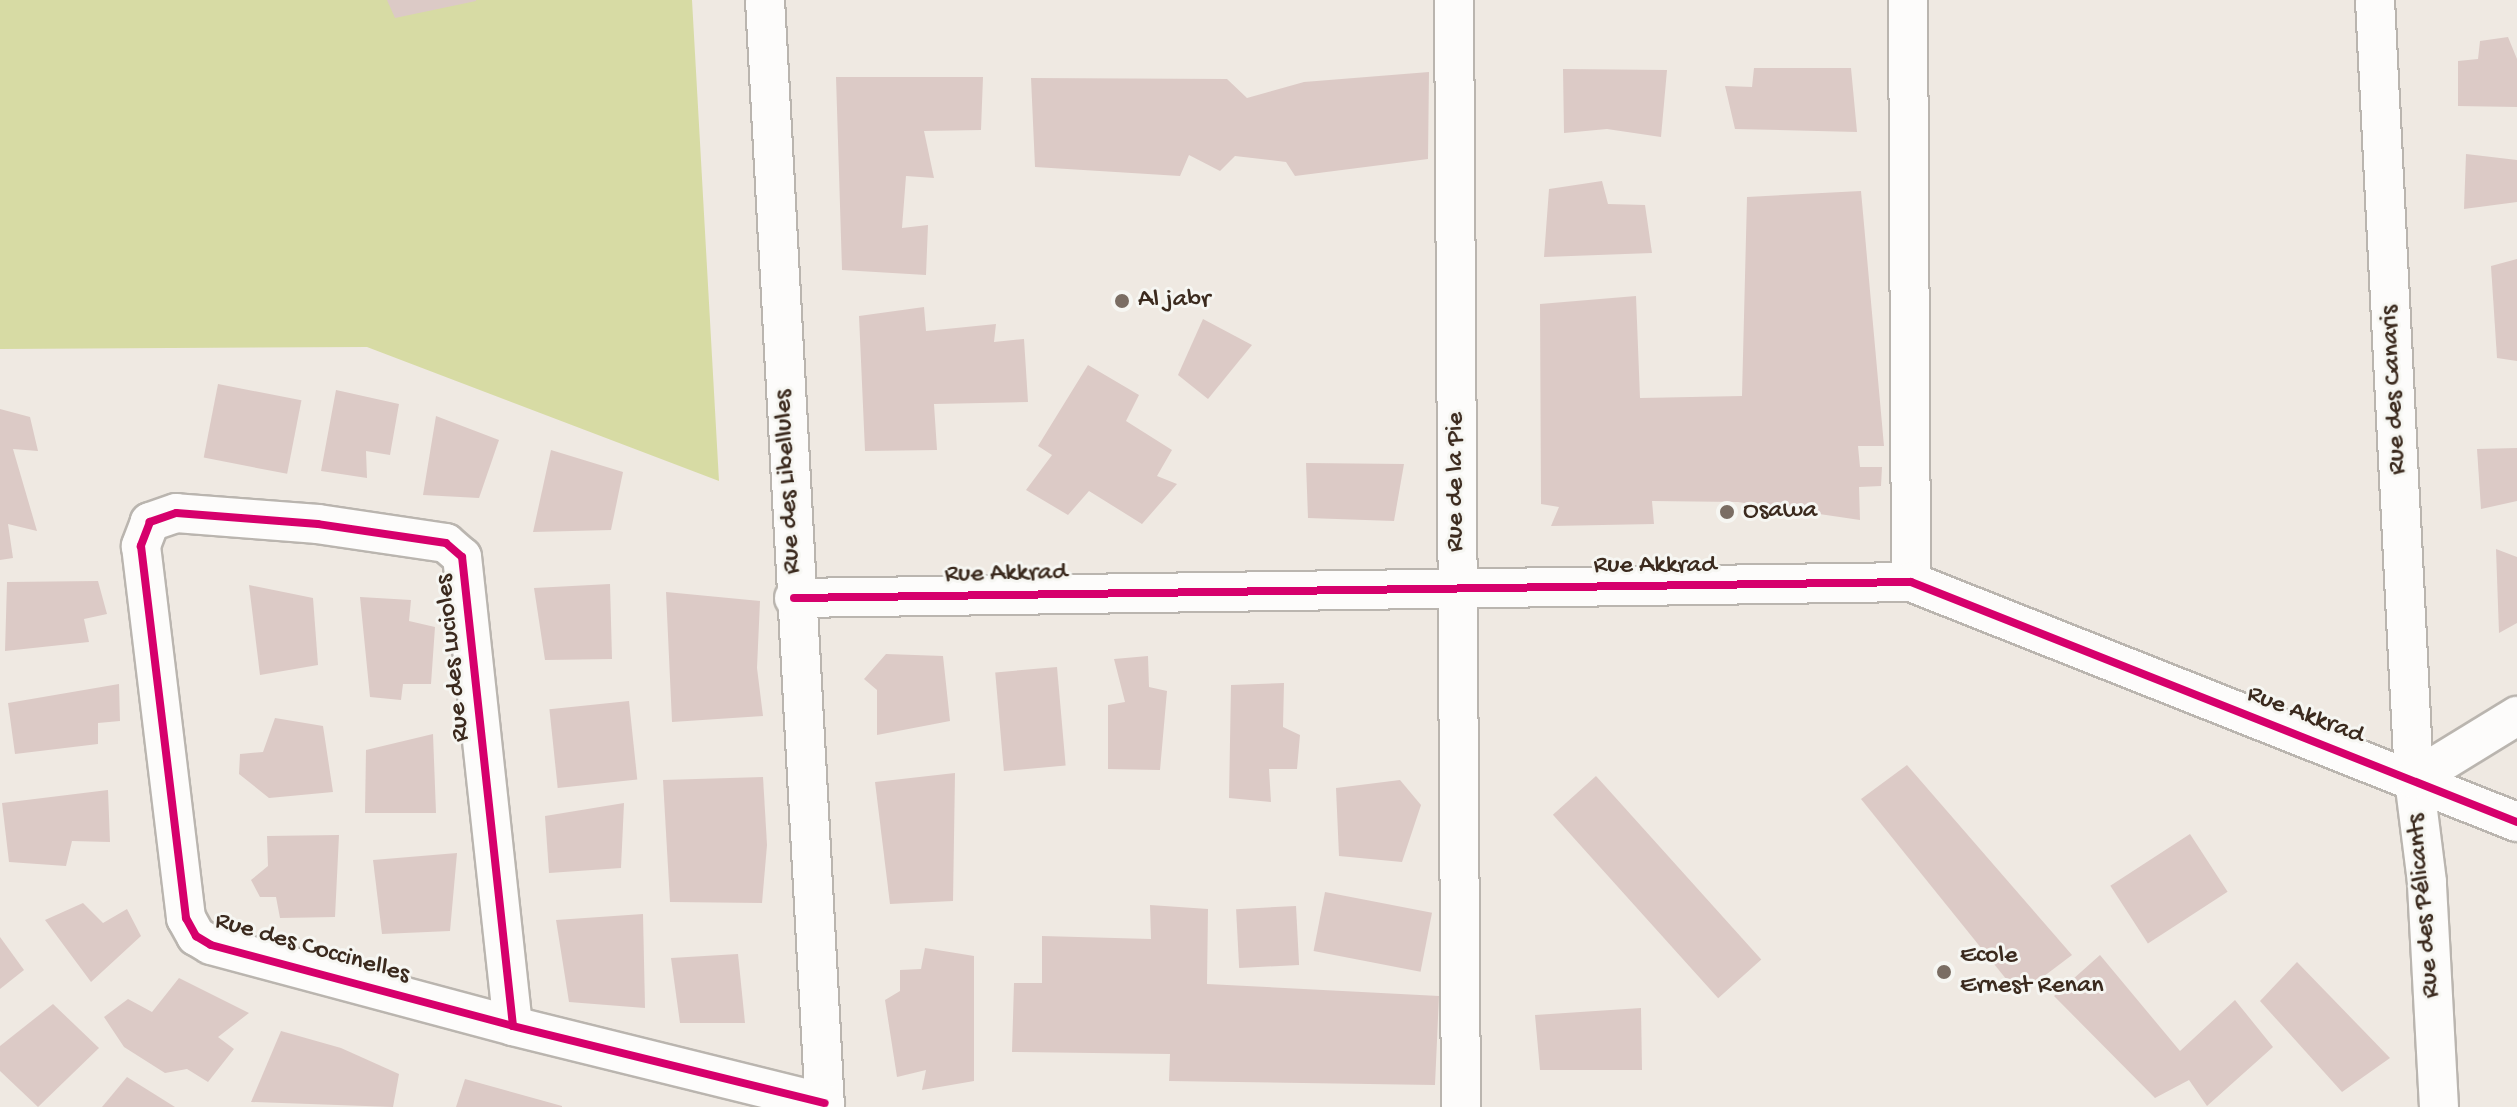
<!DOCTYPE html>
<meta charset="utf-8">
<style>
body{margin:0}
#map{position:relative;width:2517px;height:1107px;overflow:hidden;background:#efe9e2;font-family:"Gochi Hand",sans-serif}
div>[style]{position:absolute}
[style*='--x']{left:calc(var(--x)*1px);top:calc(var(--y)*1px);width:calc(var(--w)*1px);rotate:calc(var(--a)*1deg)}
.green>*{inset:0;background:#d7dba4}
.building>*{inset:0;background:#dccac6;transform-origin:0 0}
.roads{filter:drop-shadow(2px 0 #bab5af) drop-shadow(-2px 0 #bab5af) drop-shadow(0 2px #bab5af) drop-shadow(0 -2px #bab5af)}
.minor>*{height:38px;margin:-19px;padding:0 19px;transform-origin:19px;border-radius:19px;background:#fdfcfb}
.cycleway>*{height:8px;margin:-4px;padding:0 4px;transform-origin:4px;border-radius:4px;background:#d6006c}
.dots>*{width:22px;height:22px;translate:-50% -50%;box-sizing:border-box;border:4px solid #f6f6f2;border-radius:50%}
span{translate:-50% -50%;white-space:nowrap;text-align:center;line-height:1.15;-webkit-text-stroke:6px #f6f6f2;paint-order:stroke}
.poi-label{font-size:26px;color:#3b2a1e}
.left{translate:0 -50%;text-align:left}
.street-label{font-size:26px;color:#3b2a1e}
</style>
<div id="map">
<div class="green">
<i style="clip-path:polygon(0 0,692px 0,719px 481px,367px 347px,0 349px)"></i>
</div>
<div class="building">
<i style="clip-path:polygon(387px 0,476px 0,476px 1px,395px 18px)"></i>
<i style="clip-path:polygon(2508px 37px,2517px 59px,2517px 107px,2458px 106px,2458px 61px,2478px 59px,2480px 41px)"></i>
<i style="clip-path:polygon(1754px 68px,1851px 68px,1857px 132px,1735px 129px,1725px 86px,1752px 87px)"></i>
<i style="clip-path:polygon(1563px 69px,1667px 70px,1661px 137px,1607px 129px,1564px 133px)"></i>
<i style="clip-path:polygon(1429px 72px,1428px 159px,1295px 176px,1286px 162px,1235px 156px,1220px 171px,1189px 155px,1180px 176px,1035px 167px,1031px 78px,1227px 79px,1247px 98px,1304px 82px)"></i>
<i style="clip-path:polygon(836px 77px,983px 77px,981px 130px,924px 131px,934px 178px,906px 176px,902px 228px,928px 225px,926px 275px,842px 270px)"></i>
<i style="clip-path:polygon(2466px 154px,2517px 160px,2517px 202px,2464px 209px)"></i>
<i style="clip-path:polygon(1602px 181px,1608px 204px,1645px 205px,1652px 253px,1544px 257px,1549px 189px)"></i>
<i style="clip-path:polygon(1861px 191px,1884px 446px,1858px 446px,1860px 467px,1882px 467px,1881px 486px,1859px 487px,1860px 520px,1738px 502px,1652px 501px,1654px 524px,1551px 526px,1559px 507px,1541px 504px,1540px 304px,1636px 296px,1640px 398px,1742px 396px,1747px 197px)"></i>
<i style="clip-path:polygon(2517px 259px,2517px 361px,2497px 358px,2491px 266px)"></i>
<i style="clip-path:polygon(924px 307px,926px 331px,996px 324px,994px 342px,1024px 339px,1028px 402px,934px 404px,937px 450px,865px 451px,859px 316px)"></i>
<i style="clip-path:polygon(1203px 319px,1252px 345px,1208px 399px,1178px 375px)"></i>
<i style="clip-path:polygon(1088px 365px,1139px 395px,1126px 421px,1172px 450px,1157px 476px,1177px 484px,1142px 524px,1089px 491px,1068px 515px,1026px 490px,1052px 455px,1038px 446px)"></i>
<i style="left:218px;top:384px;width:85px;height:75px;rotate:11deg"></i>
<i style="clip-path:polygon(336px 390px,399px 404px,390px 455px,366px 451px,367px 478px,321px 471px)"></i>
<i style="clip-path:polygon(0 409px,30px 417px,38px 451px,13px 449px,37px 531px,8px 524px,13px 558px,0 560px)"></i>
<i style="clip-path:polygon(436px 416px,499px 440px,479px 498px,423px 495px)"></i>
<i style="clip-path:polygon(2517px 448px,2517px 501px,2481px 509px,2477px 449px)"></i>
<i style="clip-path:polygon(551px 450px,623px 472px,611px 530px,533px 532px)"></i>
<i style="clip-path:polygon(1306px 463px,1404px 464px,1394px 521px,1308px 518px)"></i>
<i style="clip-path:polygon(2496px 549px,2517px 557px,2517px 623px,2499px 633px)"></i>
<i style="clip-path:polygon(98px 581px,107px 614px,84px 619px,89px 642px,5px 651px,7px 582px)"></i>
<i style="clip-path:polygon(610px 584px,612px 659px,545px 660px,534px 588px)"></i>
<i style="clip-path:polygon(249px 585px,313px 598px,318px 665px,260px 675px)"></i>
<i style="clip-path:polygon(666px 592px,760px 601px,757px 668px,763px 716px,672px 722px)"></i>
<i style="clip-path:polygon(360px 597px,411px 600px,409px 621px,435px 627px,431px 684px,403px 684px,401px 700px,370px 697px)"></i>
<i style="clip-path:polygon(886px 654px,943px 656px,950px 721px,877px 735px,877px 690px,864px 679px)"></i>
<i style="clip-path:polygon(1148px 656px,1149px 687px,1167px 691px,1160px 770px,1108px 769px,1108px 705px,1125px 702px,1114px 659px)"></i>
<i style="left:1057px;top:667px;width:99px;height:62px;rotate:85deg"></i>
<i style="clip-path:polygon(1284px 683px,1283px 727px,1300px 735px,1297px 769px,1269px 769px,1271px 802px,1229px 798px,1231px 685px)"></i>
<i style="clip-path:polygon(119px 684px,120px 721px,98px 723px,98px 744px,15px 754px,8px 703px)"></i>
<i style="left:629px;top:701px;width:79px;height:80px;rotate:84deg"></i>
<i style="clip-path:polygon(275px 718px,323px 726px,333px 792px,269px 798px,239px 774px,240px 754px,263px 752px)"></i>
<i style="clip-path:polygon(433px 734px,436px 813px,365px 813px,366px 750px)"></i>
<i style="clip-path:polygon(1907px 765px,2072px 955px,2019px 995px,1861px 799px)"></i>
<i style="clip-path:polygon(955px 773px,953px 901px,890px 904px,875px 782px)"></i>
<i style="left:1596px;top:776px;width:247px;height:58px;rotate:48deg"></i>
<i style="clip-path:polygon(763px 777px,767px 845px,762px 903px,670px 902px,663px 780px)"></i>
<i style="clip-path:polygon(1400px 780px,1421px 805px,1402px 862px,1339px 856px,1336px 788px)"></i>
<i style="clip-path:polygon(108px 790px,110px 842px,72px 841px,66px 866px,9px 862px,2px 803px)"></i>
<i style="clip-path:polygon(624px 803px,621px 868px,549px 873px,545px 816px)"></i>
<i style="left:2190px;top:834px;width:69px;height:95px;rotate:57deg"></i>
<i style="clip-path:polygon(339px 835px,335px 917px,280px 918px,276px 897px,260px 897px,251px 880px,268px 866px,267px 836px)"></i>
<i style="clip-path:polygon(457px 853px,450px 931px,382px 934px,373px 860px)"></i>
<i style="left:1325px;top:892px;width:109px;height:60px;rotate:11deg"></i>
<i style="clip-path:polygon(83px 903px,103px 923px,127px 909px,141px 936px,91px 982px,45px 920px)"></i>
<i style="clip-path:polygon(1150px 905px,1208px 909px,1207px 984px,1439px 996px,1435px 1085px,1169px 1081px,1170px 1054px,1012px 1052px,1014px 983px,1042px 983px,1042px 936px,1151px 939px)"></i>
<i style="left:1296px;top:906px;width:59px;height:60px;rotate:87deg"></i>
<i style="clip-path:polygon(643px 914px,645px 1008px,569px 1002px,556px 920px)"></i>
<i style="clip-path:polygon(0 937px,24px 970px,0 989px)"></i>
<i style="clip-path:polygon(925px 948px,974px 956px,974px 1081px,922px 1090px,926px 1070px,897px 1077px,885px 1000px,900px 991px,900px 970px,921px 969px)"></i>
<i style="clip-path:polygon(738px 954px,745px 1023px,680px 1023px,671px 958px)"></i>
<i style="clip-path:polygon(2100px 955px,2180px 1051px,2235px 1000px,2273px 1047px,2207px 1106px,2189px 1080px,2155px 1098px,2054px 996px)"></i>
<i style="clip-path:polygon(2297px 962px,2390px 1058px,2342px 1092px,2260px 1001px)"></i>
<i style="clip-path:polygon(179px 978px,249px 1013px,218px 1037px,234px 1049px,208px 1082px,187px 1069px,165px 1073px,124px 1047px,104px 1017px,128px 999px,152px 1012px)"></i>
<i style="clip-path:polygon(53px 1004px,99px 1048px,38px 1107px,0 1071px,0 1046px)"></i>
<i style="clip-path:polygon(1641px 1008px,1642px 1070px,1540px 1070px,1535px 1015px)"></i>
<i style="clip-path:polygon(281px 1031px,341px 1048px,399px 1074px,393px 1107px,251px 1102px)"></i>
<i style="clip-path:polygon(127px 1077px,175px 1107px,102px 1107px)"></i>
<i style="clip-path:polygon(465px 1079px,562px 1106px,562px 1107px,456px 1107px)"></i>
</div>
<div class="roads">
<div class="minor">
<i style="--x:765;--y:0;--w:1109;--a:86.9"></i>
<i style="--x:1454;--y:0;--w:1107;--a:89.64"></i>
<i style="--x:1908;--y:0;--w:582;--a:89.7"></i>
<i style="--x:2375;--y:0;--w:780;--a:87.13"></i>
<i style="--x:794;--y:598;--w:1117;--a:-0.82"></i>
<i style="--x:1911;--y:582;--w:652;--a:21.61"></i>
<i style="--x:513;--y:1026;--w:472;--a:-96.2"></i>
<i style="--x:462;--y:557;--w:21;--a:-139"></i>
<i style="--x:446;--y:543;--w:129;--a:-171.6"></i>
<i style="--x:318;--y:524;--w:142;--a:-175.6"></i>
<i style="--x:176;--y:513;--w:28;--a:161"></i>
<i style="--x:150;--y:522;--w:26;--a:111"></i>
<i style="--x:141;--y:546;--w:375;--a:83.1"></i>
<i style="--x:186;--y:918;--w:21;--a:61"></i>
<i style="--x:196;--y:936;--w:17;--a:31"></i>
<i style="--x:211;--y:945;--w:313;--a:15"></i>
<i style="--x:513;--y:1026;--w:321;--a:13.9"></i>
<i style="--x:2439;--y:1107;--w:225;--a:-93.1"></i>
<i style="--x:2427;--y:882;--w:104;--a:-97.2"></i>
<i style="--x:2414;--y:779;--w:121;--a:-31.5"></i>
</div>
</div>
<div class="cycleway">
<i style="--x:794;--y:598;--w:1117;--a:-0.82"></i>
<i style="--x:1911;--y:582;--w:652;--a:21.61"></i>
<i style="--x:513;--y:1026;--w:472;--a:-96.2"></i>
<i style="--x:462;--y:557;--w:21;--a:-139"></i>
<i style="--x:446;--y:543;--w:129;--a:-171.6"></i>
<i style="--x:318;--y:524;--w:142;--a:-175.6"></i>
<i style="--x:176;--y:513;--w:28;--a:161"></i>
<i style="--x:150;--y:522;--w:26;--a:111"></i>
<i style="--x:141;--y:546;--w:375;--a:83.1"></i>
<i style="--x:186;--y:918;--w:21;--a:61"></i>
<i style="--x:196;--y:936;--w:17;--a:31"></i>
<i style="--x:211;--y:945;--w:313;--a:15"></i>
<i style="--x:513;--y:1026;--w:321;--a:13.9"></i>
</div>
<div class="dots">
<i style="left:1122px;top:301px;background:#7a6d63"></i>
<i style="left:1727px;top:512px;background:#7a6d63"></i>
<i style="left:1944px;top:972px;background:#7a6d63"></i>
</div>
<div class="poi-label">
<span class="left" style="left:1138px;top:301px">Al jabr</span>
<span class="left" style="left:1743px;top:512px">Osawa</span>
<span class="left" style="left:1960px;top:972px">Ecole<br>Ernest Renan</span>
</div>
<div class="street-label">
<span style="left:2395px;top:390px;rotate:-93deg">Rue des Canaris</span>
<span style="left:789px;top:482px;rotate:-93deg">Rue des Libellules</span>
<span style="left:1457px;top:482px;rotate:-90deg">Rue de la Pie</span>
<span style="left:1655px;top:567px">Rue Akkrad</span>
<span style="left:1006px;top:575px;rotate:-1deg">Rue Akkrad</span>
<span style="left:454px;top:658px;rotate:-96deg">Rue des Lucioles</span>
<span style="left:2305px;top:716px;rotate:21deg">Rue Akkrad</span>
<span style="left:2425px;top:906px;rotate:-95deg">Rue des Pélicants</span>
<span style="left:312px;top:949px;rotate:16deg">Rue des Coccinelles</span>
</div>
</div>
